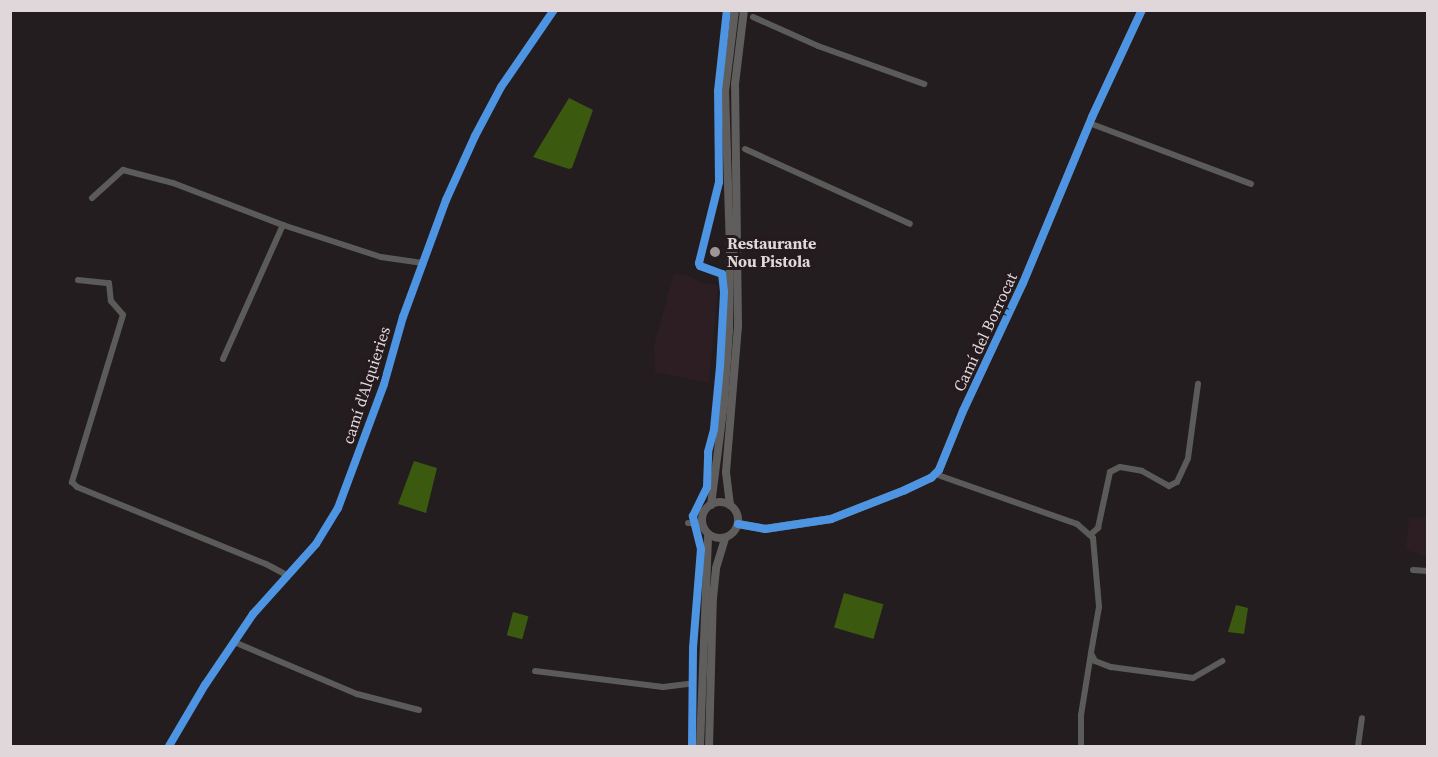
<!DOCTYPE html>
<meta charset="utf-8">
<style>
body{margin:0}
#map{position:relative;width:1438px;height:757px;overflow:hidden;background:#231d1f;font-family:"Source Serif 4",serif}
div>[style]{position:absolute}
[style*='--x']{left:calc(var(--x)*1px);top:calc(var(--y)*1px);width:calc(var(--w)*1px);rotate:calc(var(--a)*1deg)}
.built>*{inset:0;background:#2d1e23}
.water>*{inset:0;background:#3c5910;transform-origin:0 0}
.street>*{height:6px;margin:-3px;padding:0 3px;transform-origin:3px;border-radius:3px;background:#5b5b5a}
.secondary>*{height:8px;margin:-4px;padding:0 4px;transform-origin:4px;border-radius:4px;background:#5f5e5d}
.secondary>.ring{margin:-4px;padding:0;box-sizing:content-box;background:none;border:8px solid #5f5e5d;border-radius:50%}
.cycleway>*{height:8px;margin:-4px;padding:0 4px;transform-origin:4px;border-radius:4px;background:#4d94e3}
.dots>*{width:16px;height:16px;translate:-50% -50%;box-sizing:border-box;border:3px solid #251b1e;border-radius:50%}
span{translate:-50% -50%;white-space:nowrap;text-align:center;line-height:1.15;-webkit-text-stroke:6px #251b1e;paint-order:stroke}
.poi-label{font-size:16px;color:#dfd7da;font-weight:700}
.left{translate:0 -50%;text-align:left}
.street-label{font-size:16px;color:#dfd7da}
.frame{position:absolute;inset:0;border:12px solid #dfd7da;pointer-events:none}
</style>
<div id="map">
<div class="built">
<i style="clip-path:polygon(674px 273px,690px 276px,701px 283px,716px 285px,718px 288px,709px 383px,655px 372px,654px 346px)"></i>
<i style="clip-path:polygon(1409px 517px,1427px 518px,1427px 569px,1427px 557px,1406px 550px)"></i>
</div>
<div class="water">
<i style="clip-path:polygon(569px 98px,593px 110px,572px 168px,569px 169px,533px 157px)"></i>
<i style="clip-path:polygon(414px 461px,437px 468px,426px 513px,398px 504px)"></i>
<i style="left:844px;top:593px;width:41px;height:36px;rotate:16deg"></i>
<i style="clip-path:polygon(1236px 605px,1248px 608px,1244px 634px,1228px 632px)"></i>
<i style="left:513px;top:612px;width:16px;height:24px;rotate:15deg"></i>
</div>
<div class="street">
<i style="--x:753;--y:17;--w:71;--a:24"></i>
<i style="--x:818;--y:46;--w:113;--a:19.7"></i>
<i style="--x:1089;--y:123;--w:173;--a:20.6"></i>
<i style="--x:745;--y:149;--w:181;--a:24.4"></i>
<i style="--x:92;--y:198;--w:42;--a:-42.1"></i>
<i style="--x:123;--y:170;--w:52;--a:14.6"></i>
<i style="--x:173;--y:183;--w:118;--a:20.9"></i>
<i style="--x:78;--y:280;--w:31;--a:6"></i>
<i style="--x:109;--y:283;--w:18;--a:84"></i>
<i style="--x:111;--y:301;--w:18;--a:49"></i>
<i style="--x:123;--y:315;--w:175;--a:107"></i>
<i style="--x:72;--y:482;--w:7;--a:45"></i>
<i style="--x:77;--y:487;--w:204;--a:22.2"></i>
<i style="--x:266;--y:564;--w:24;--a:28"></i>
<i style="--x:223;--y:359;--w:147;--a:-65.9"></i>
<i style="--x:283;--y:225;--w:103;--a:18.1"></i>
<i style="--x:381;--y:257;--w:42;--a:8.1"></i>
<i style="--x:935;--y:474;--w:151;--a:19.4"></i>
<i style="--x:1077;--y:524;--w:21;--a:41"></i>
<i style="--x:1093;--y:538;--w:69;--a:85"></i>
<i style="--x:1099;--y:607;--w:47;--a:99.9"></i>
<i style="--x:1091;--y:653;--w:9;--a:63"></i>
<i style="--x:1095;--y:661;--w:17;--a:21"></i>
<i style="--x:1111;--y:667;--w:83;--a:7.6"></i>
<i style="--x:1193;--y:678;--w:34;--a:-30"></i>
<i style="--x:688;--y:523;--w:14;--a:4"></i>
<i style="--x:1090;--y:535;--w:11;--a:-41"></i>
<i style="--x:1098;--y:528;--w:57;--a:-77.9"></i>
<i style="--x:1110;--y:472;--w:11;--a:-27"></i>
<i style="--x:1120;--y:467;--w:22;--a:10"></i>
<i style="--x:1142;--y:471;--w:31;--a:29"></i>
<i style="--x:1169;--y:486;--w:9;--a:-27"></i>
<i style="--x:1177;--y:482;--w:26;--a:-65"></i>
<i style="--x:1188;--y:458;--w:75;--a:-82.3"></i>
<i style="--x:1413;--y:570;--w:15;--a:4"></i>
<i style="--x:234;--y:642;--w:134;--a:22.9"></i>
<i style="--x:357;--y:694;--w:64;--a:14.5"></i>
<i style="--x:535;--y:671;--w:129;--a:7.1"></i>
<i style="--x:663;--y:687;--w:25;--a:-7"></i>
<i style="--x:169;--y:746;--w:71;--a:-59.5"></i>
<i style="--x:205;--y:685;--w:86;--a:-55.9"></i>
<i style="--x:253;--y:614;--w:94;--a:-48"></i>
<i style="--x:316;--y:544;--w:42;--a:-58.6"></i>
<i style="--x:338;--y:508;--w:132;--a:-69.6"></i>
<i style="--x:384;--y:384;--w:70;--a:-74.2"></i>
<i style="--x:403;--y:317;--w:125;--a:-69.8"></i>
<i style="--x:446;--y:200;--w:70;--a:-65.6"></i>
<i style="--x:475;--y:136;--w:55;--a:-62"></i>
<i style="--x:501;--y:87;--w:93;--a:-55.5"></i>
<i style="--x:1081;--y:746;--w:31;--a:-90"></i>
<i style="--x:1081;--y:715;--w:63;--a:-80.8"></i>
<i style="--x:1358;--y:746;--w:28;--a:-82"></i>
</div>
<div class="secondary">
<i class="ring" style="left:702px;top:502px;width:28px;height:28px"></i>
<i style="--x:711;--y:505;--w:102;--a:-82.7"></i>
<i style="--x:724;--y:404;--w:74;--a:-86.1"></i>
<i style="--x:729;--y:330;--w:81;--a:-89.3"></i>
<i style="--x:730;--y:249;--w:157;--a:-91.8"></i>
<i style="--x:725;--y:92;--w:83;--a:-83"></i>
<i style="--x:730;--y:505;--w:33;--a:-97"></i>
<i style="--x:726;--y:472;--w:145;--a:-85.3"></i>
<i style="--x:738;--y:327;--w:243;--a:-90.7"></i>
<i style="--x:735;--y:84;--w:75;--a:-83.1"></i>
<i style="--x:738;--y:524;--w:27;--a:10"></i>
<i style="--x:765;--y:529;--w:67;--a:-8.6"></i>
<i style="--x:831;--y:519;--w:79;--a:-21.4"></i>
<i style="--x:905;--y:490;--w:29;--a:-25"></i>
<i style="--x:931;--y:478;--w:11;--a:-45"></i>
<i style="--x:939;--y:470;--w:64;--a:-67.9"></i>
<i style="--x:963;--y:411;--w:141;--a:-64.9"></i>
<i style="--x:1023;--y:283;--w:180;--a:-67.4"></i>
<i style="--x:1092;--y:117;--w:118;--a:-65"></i>
<i style="--x:700;--y:746;--w:212;--a:-87.8"></i>
<i style="--x:709;--y:746;--w:148;--a:-88.5"></i>
<i style="--x:713;--y:598;--w:30;--a:-84"></i>
<i style="--x:716;--y:568;--w:31;--a:-73"></i>
</div>
<div class="cycleway">
<i style="--x:738;--y:524;--w:27;--a:10"></i>
<i style="--x:765;--y:529;--w:67;--a:-8.6"></i>
<i style="--x:831;--y:519;--w:79;--a:-21.4"></i>
<i style="--x:905;--y:490;--w:29;--a:-25"></i>
<i style="--x:931;--y:478;--w:11;--a:-45"></i>
<i style="--x:939;--y:470;--w:64;--a:-67.9"></i>
<i style="--x:963;--y:411;--w:141;--a:-64.9"></i>
<i style="--x:1023;--y:283;--w:180;--a:-67.4"></i>
<i style="--x:1092;--y:117;--w:118;--a:-65"></i>
<i style="--x:169;--y:746;--w:71;--a:-59.5"></i>
<i style="--x:205;--y:685;--w:86;--a:-55.9"></i>
<i style="--x:253;--y:614;--w:94;--a:-48"></i>
<i style="--x:316;--y:544;--w:42;--a:-58.6"></i>
<i style="--x:338;--y:508;--w:132;--a:-69.6"></i>
<i style="--x:384;--y:384;--w:70;--a:-74.2"></i>
<i style="--x:403;--y:317;--w:125;--a:-69.8"></i>
<i style="--x:446;--y:200;--w:70;--a:-65.6"></i>
<i style="--x:475;--y:136;--w:55;--a:-62"></i>
<i style="--x:501;--y:87;--w:93;--a:-55.5"></i>
<i style="--x:692;--y:746;--w:98;--a:-89.4"></i>
<i style="--x:693;--y:648;--w:99;--a:-85.4"></i>
<i style="--x:701;--y:549;--w:34;--a:-104"></i>
<i style="--x:693;--y:516;--w:32;--a:-64"></i>
<i style="--x:707;--y:487;--w:35;--a:-88"></i>
<i style="--x:708;--y:452;--w:24;--a:-75"></i>
<i style="--x:714;--y:429;--w:62;--a:-84.5"></i>
<i style="--x:720;--y:367;--w:75;--a:-86.9"></i>
<i style="--x:724;--y:292;--w:18;--a:-96"></i>
<i style="--x:722;--y:274;--w:23;--a:-160"></i>
<i style="--x:700;--y:266;--w:3;--a:-108"></i>
<i style="--x:699;--y:263;--w:83;--a:-76.1"></i>
<i style="--x:719;--y:182;--w:91;--a:-90.6"></i>
<i style="--x:718;--y:91;--w:81;--a:-83.7"></i>
</div>
<div class="dots">
<i style="left:715px;top:252px;background:#9d9699"></i>
</div>
<div class="poi-label">
<span class="left" style="left:727px;top:252px">Restaurante<br>Nou Pistola</span>
</div>
<div class="street-label">
<span style="left:985px;top:332px;rotate:-65deg">Camí del Borrocat</span>
<span style="left:366px;top:385px;rotate:-72deg">camí d'Alquieries</span>
</div>
<div class="frame"></div>
</div>
